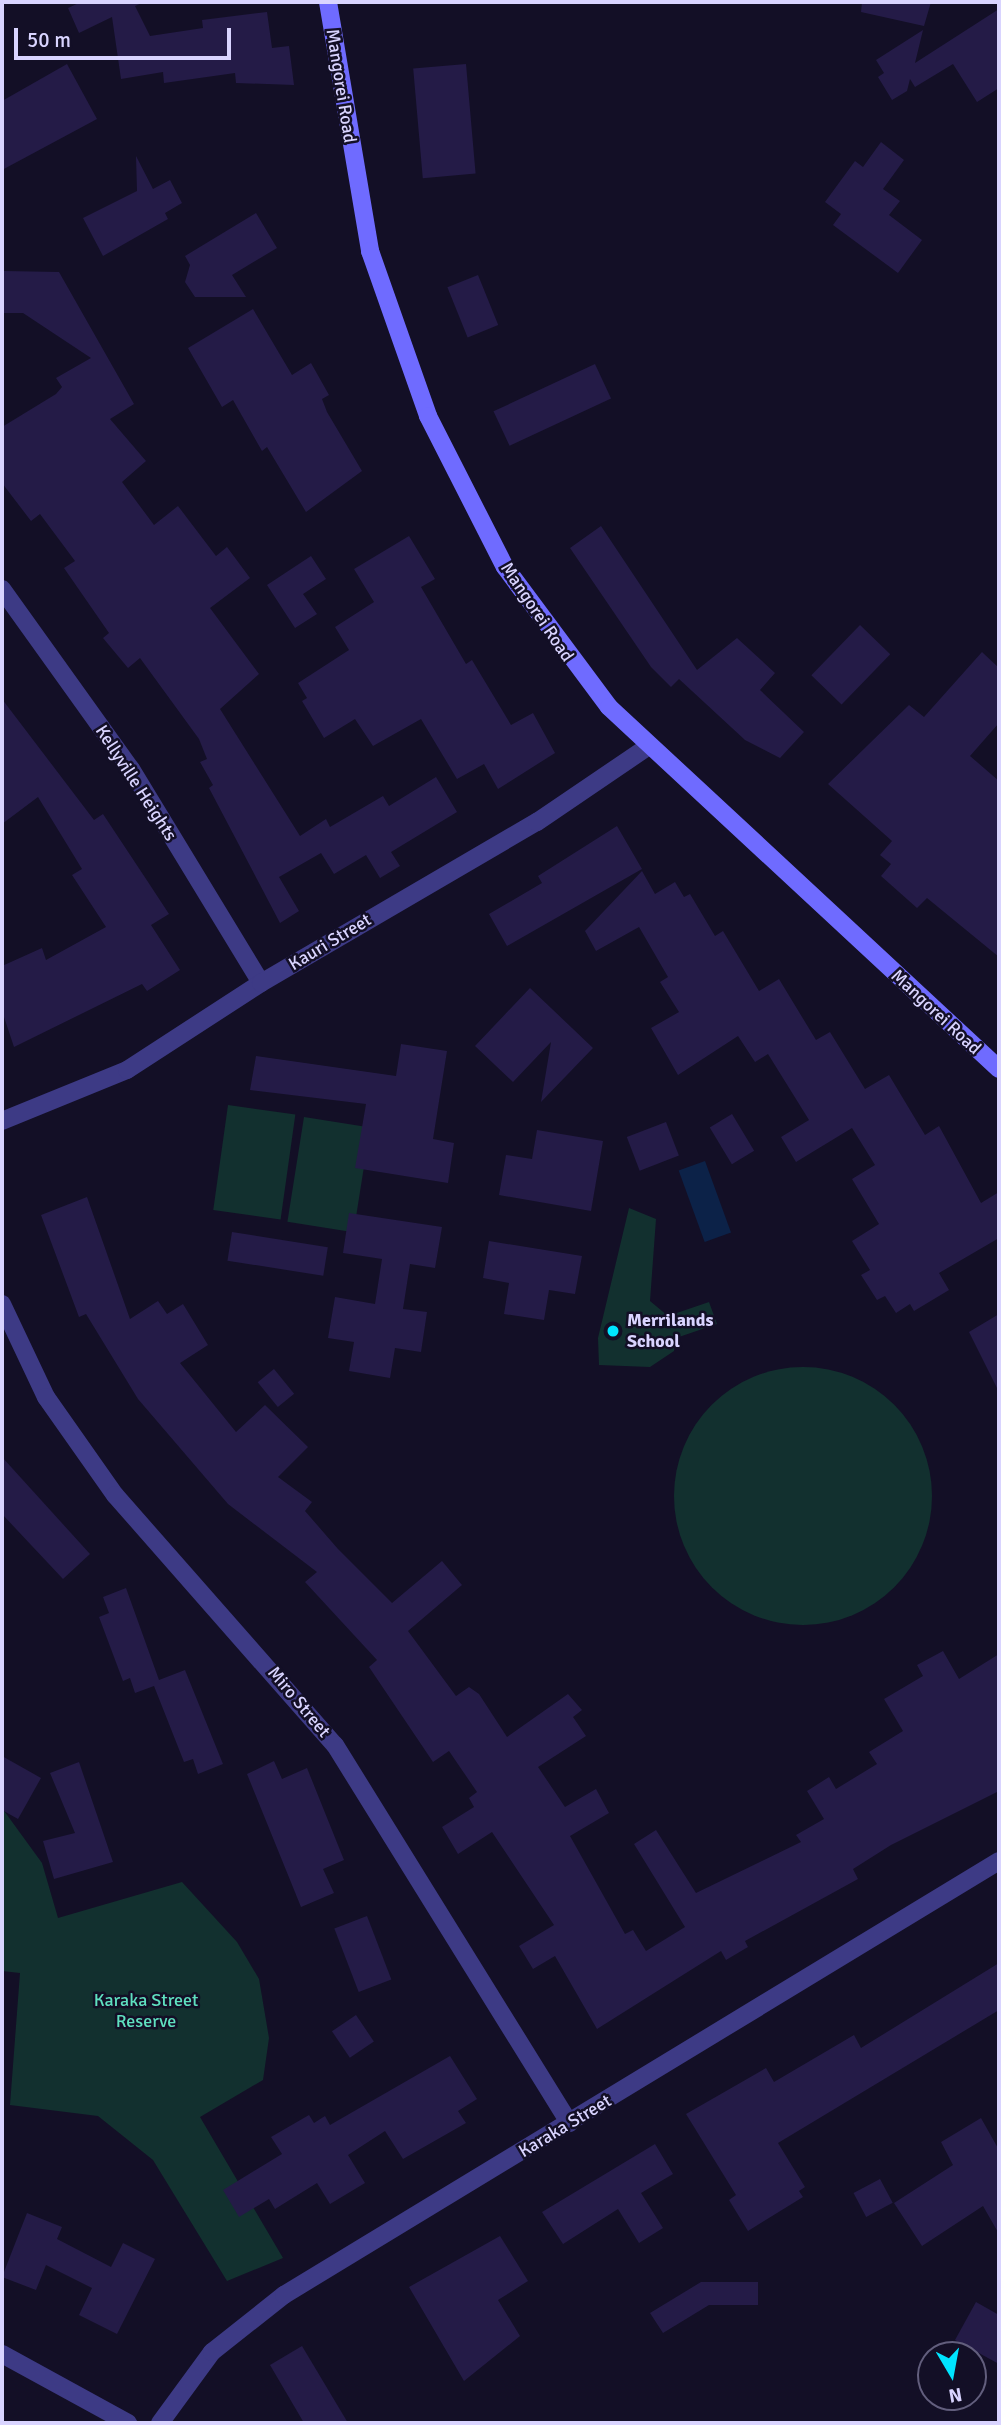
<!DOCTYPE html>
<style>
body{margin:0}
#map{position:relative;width:1001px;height:2425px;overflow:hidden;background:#130f26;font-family:Signika,sans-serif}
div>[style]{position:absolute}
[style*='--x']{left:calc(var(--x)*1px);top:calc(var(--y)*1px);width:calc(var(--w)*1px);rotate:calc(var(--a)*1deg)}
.green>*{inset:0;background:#12302f;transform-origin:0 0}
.round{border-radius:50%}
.water>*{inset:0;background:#0c2248;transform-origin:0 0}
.building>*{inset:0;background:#241b47;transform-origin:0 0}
.street>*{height:18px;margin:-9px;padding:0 9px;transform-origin:9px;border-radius:9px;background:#3d3a85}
.secondary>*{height:18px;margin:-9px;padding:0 9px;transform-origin:9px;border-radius:9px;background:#6f6bff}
.dots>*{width:19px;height:19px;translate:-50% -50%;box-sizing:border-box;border:4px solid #130f26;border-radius:50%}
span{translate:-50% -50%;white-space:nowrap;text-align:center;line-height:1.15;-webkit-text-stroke:5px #130f26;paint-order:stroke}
.street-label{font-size:18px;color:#d9d4ff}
.poi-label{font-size:18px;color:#d9d4ff;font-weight:700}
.left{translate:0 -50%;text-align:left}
.park-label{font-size:18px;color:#5fe0c0}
.frame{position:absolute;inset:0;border:4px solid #d9d4ff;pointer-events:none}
.north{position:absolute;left:917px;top:2341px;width:70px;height:70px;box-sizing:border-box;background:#130f26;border:2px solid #625e7d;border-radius:50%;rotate:170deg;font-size:19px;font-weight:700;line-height:28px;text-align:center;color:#d9d4ff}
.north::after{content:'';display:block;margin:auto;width:24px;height:32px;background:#00e5ff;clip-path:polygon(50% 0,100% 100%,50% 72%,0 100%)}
.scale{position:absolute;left:14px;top:28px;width:217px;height:32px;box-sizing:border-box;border:4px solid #d9d4ff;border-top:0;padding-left:9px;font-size:21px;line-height:24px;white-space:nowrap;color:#d9d4ff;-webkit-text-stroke:5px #130f26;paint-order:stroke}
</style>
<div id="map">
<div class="green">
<i style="left:228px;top:1105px;width:68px;height:106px;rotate:8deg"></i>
<i style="left:304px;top:1117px;width:67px;height:106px;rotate:9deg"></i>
<i style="clip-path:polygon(629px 1208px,656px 1219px,650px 1301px,668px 1316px,709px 1302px,717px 1324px,676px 1338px,674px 1351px,650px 1367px,599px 1365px,598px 1338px)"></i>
<i class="round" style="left:674px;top:1367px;width:258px;height:258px"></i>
<i style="clip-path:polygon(2px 1808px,42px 1863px,58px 1918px,182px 1882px,237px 1942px,259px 1979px,269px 2038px,263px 2080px,200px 2117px,283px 2258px,227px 2281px,153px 2160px,98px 2116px,10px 2105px,20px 1973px,2px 1971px)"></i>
</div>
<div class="water">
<i style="left:705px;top:1161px;width:76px;height:28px;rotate:70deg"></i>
</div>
<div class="building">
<i style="clip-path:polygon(81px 2px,144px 2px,135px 6px,150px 36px,203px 28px,202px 20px,267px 12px,272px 48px,289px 46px,294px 85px,236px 83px,235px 73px,164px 83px,163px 72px,121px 79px,112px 17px,79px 33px,68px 8px)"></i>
<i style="clip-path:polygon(862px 2px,931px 2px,924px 26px,861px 12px)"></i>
<i style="clip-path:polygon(999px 9px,999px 88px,977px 102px,953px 64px,915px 87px,910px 79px,907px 91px,892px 100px,878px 77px,884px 73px,876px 60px,923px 30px,915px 63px)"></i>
<i style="clip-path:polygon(67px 64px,97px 119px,2px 170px,2px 101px)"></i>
<i style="left:466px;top:64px;width:110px;height:53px;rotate:85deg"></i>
<i style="clip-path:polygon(881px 142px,904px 160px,883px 189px,900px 201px,889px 215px,922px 240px,898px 273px,833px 225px,841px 214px,825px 202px,855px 161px,863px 167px)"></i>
<i style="clip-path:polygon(136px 156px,153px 189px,170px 180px,182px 203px,165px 213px,168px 219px,103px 256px,83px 218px,137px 191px)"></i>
<i style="clip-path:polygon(256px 213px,277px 248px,232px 275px,246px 297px,195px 297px,185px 282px,190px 265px,185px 256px)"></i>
<i style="clip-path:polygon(4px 271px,59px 272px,134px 404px,110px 419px,146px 461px,122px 482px,154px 525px,178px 506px,216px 556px,227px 547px,250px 578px,210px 608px,259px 674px,220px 709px,300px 836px,326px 819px,330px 827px,383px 796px,389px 806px,436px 777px,457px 812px,391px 852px,400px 866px,380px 878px,366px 855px,334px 874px,321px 853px,279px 877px,299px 911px,280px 923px,209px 788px,213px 785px,200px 762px,207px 759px,199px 739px,140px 658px,128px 668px,103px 638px,109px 633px,64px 568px,75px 561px,40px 514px,31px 521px,2px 483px,2px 427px,56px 394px,62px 387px,56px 378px,91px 358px,23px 313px,4px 313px)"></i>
<i style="left:478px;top:275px;width:54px;height:33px;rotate:68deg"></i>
<i style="clip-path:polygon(253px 309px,292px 375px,311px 363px,329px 395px,322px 399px,327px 412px,362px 471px,306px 512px,267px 447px,262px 451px,233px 400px,222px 407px,188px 348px)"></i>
<i style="left:595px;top:364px;width:38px;height:112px;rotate:65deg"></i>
<i style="clip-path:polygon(601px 526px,697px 670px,737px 638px,775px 673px,760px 690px,804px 732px,780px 758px,745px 740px,679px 679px,671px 687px,651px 667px,570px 548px)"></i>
<i style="clip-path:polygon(409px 536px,435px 579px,421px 587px,466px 664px,472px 660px,511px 725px,533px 713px,555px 753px,498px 789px,484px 764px,457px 779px,421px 719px,373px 746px,355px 719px,324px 738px,302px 701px,307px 698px,298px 683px,349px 650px,335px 627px,374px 602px,354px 569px)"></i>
<i style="clip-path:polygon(311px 556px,326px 579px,303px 594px,317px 614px,295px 628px,267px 585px)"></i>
<i style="left:860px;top:625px;width:42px;height:70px;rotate:44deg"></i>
<i style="clip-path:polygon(982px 652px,999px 668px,999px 723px,970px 756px,999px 781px,999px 957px,927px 898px,917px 908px,881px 876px,891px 864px,880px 855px,892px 841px,828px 784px,909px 705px,924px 717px)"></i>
<i style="clip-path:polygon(2px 699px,94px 820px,103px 814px,150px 885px,169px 914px,151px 925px,180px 970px,147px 991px,142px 984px,14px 1047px,2px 1011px,2px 966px,42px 948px,46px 960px,106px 927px,72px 875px,82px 869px,38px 797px,2px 824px)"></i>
<i style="clip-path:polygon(617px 826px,642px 869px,507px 946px,489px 914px,542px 883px,538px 876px)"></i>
<i style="clip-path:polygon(642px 871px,655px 894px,675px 882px,684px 897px,690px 894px,715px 936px,723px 931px,759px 991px,779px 979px,816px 1040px,830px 1032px,865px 1089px,889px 1075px,925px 1135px,939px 1126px,981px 1203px,999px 1192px,999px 1238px,939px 1273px,949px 1290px,914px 1311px,910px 1304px,896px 1313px,885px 1296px,877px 1300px,861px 1275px,870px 1270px,852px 1241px,879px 1224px,852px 1179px,875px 1165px,852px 1128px,796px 1162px,781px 1137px,809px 1120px,768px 1054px,755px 1062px,738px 1036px,678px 1075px,651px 1028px,679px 1012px,660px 982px,668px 977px,639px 927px,596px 951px,585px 931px)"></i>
<i style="clip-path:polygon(530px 988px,593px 1048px,541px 1102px,551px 1042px,513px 1082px,475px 1046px)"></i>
<i style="clip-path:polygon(401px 1044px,447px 1051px,433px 1139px,454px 1143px,448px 1183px,355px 1168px,366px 1104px,250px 1090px,256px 1056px,396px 1076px)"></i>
<i style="left:732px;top:1114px;width:43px;height:26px;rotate:59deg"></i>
<i style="left:666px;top:1122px;width:36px;height:42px;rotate:69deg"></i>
<i style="clip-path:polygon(537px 1130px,603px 1141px,591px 1211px,499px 1195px,506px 1155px,532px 1159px)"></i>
<i style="clip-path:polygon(87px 1197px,130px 1319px,158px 1301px,167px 1314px,183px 1304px,208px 1345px,180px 1363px,236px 1432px,265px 1405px,308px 1447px,278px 1477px,312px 1502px,305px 1511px,338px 1549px,392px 1603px,442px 1561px,462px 1585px,408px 1631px,456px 1696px,469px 1687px,479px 1694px,507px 1737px,568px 1694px,582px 1710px,573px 1717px,586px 1736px,538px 1767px,565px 1807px,596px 1789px,609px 1813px,570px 1836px,625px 1934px,633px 1930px,646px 1951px,685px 1927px,634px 1844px,656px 1830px,696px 1893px,801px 1842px,796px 1835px,824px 1819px,807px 1791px,829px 1777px,836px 1789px,877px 1764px,869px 1752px,903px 1731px,884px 1699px,923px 1676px,917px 1665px,943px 1651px,959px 1679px,999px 1654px,999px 1791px,891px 1845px,853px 1869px,858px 1879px,745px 1941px,748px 1947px,726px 1960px,721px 1951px,597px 2029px,555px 1956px,533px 1969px,519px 1946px,554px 1925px,492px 1832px,458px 1854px,442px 1827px,474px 1807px,469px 1798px,477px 1792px,449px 1751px,433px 1762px,369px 1667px,377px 1660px,305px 1582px,317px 1572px,228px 1504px,138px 1399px,86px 1314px,79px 1317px,41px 1215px)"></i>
<i style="clip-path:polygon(349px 1213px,442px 1227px,435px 1268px,410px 1264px,403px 1309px,427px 1312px,421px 1352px,395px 1348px,390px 1378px,349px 1371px,354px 1342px,328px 1338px,335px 1297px,375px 1304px,382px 1259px,343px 1253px)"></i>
<i style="left:232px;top:1232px;width:97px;height:29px;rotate:9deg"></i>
<i style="clip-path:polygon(489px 1241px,582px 1256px,575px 1294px,549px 1290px,544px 1320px,504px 1314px,509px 1283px,483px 1278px)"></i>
<i style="clip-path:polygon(999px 1314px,999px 1392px,969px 1332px)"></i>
<i style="left:274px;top:1369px;width:32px;height:21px;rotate:51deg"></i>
<i style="clip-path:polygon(2px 1457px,90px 1554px,63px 1579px,2px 1514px)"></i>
<i style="clip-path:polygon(126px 1588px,159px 1680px,185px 1670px,223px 1764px,198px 1774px,193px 1759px,184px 1762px,154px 1686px,135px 1693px,130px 1678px,123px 1681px,99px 1617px,109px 1613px,103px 1597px)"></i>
<i style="clip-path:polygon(2px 1756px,41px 1778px,18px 1819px,2px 1810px)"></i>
<i style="clip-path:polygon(274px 1761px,282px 1779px,307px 1768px,344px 1860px,323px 1869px,334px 1893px,301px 1907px,247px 1774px)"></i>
<i style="clip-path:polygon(79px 1762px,113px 1862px,54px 1879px,43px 1841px,75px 1833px,50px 1773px)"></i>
<i style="left:367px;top:1916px;width:68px;height:35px;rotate:69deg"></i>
<i style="clip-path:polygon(999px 1963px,999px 2010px,778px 2143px,805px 2187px,799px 2191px,803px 2197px,748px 2231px,729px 2200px,736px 2195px,686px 2114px,766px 2068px,774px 2082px,854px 2035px,861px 2048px)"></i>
<i style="left:356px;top:2015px;width:32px;height:29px;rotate:56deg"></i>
<i style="clip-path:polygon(450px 2056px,477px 2099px,458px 2111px,466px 2123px,403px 2159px,385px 2131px,348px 2155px,365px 2183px,330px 2204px,317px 2183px,275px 2209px,269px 2199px,239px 2217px,223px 2190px,282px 2154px,271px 2137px,309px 2115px,314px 2123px,325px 2116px,330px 2125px)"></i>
<i style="clip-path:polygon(981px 2118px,999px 2150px,999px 2234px,983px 2206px,922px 2246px,894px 2203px,953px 2165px,941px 2142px)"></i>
<i style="clip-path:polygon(655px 2144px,673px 2174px,641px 2193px,663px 2228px,639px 2243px,618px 2209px,563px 2244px,542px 2212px)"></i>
<i style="left:880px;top:2179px;width:27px;height:30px;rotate:62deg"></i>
<i style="clip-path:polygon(27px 2213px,62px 2227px,57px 2239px,111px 2267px,123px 2243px,155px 2259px,117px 2334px,79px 2315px,92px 2288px,46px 2265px,36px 2290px,2px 2277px)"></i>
<i style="clip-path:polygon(500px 2236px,528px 2281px,498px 2300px,520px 2336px,464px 2381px,409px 2287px)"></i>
<i style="clip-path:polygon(701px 2282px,758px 2282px,758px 2305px,709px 2305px,663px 2333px,650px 2313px)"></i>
<i style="clip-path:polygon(976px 2302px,999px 2315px,999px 2364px,955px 2340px)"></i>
<i style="clip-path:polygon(302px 2346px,348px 2423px,304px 2423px,270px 2365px)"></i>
</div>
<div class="street">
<i style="--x:2;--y:589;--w:221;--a:54.4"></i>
<i style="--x:131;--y:769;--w:250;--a:58.7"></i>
<i style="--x:2;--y:1121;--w:135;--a:-22.2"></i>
<i style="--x:127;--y:1070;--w:160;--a:-33"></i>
<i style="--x:261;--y:983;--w:320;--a:-30.3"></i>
<i style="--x:537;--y:822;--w:135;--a:-34.2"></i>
<i style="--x:2;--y:1304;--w:103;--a:64.7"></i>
<i style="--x:46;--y:1397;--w:120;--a:54.9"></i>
<i style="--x:115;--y:1495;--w:333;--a:48.7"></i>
<i style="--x:335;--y:1745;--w:445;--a:58.2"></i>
<i style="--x:2;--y:2354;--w:144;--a:28.7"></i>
<i style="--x:160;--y:2423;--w:88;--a:-53.8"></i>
<i style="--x:212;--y:2352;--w:92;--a:-38.4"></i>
<i style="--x:284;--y:2295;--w:836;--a:-31.26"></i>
</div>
<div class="secondary">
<i style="--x:328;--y:2;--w:253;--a:80.4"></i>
<i style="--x:370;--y:251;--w:175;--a:70.6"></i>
<i style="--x:428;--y:416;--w:169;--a:63"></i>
<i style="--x:505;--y:567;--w:174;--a:53.4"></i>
<i style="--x:609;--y:707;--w:532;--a:42.87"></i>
</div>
<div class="dots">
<i style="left:613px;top:1331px;background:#00e5ff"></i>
</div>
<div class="street-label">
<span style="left:341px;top:86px;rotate:81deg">Mangorei Road</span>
<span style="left:537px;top:612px;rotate:56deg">Mangorei Road</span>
<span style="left:136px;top:783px;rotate:57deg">Kellyville Heights</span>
<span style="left:330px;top:942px;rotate:-31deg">Kauri Street</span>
<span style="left:936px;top:1012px;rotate:43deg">Mangorei Road</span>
<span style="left:299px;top:1702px;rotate:50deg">Miro Street</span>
<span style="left:565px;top:2126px;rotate:-31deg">Karaka Street</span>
</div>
<div class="poi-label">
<span class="left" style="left:627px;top:1331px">Merrilands<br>School</span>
</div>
<div class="park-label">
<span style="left:146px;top:2011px">Karaka Street<br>Reserve</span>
</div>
<div class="frame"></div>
<div class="north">N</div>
<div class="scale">50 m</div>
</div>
